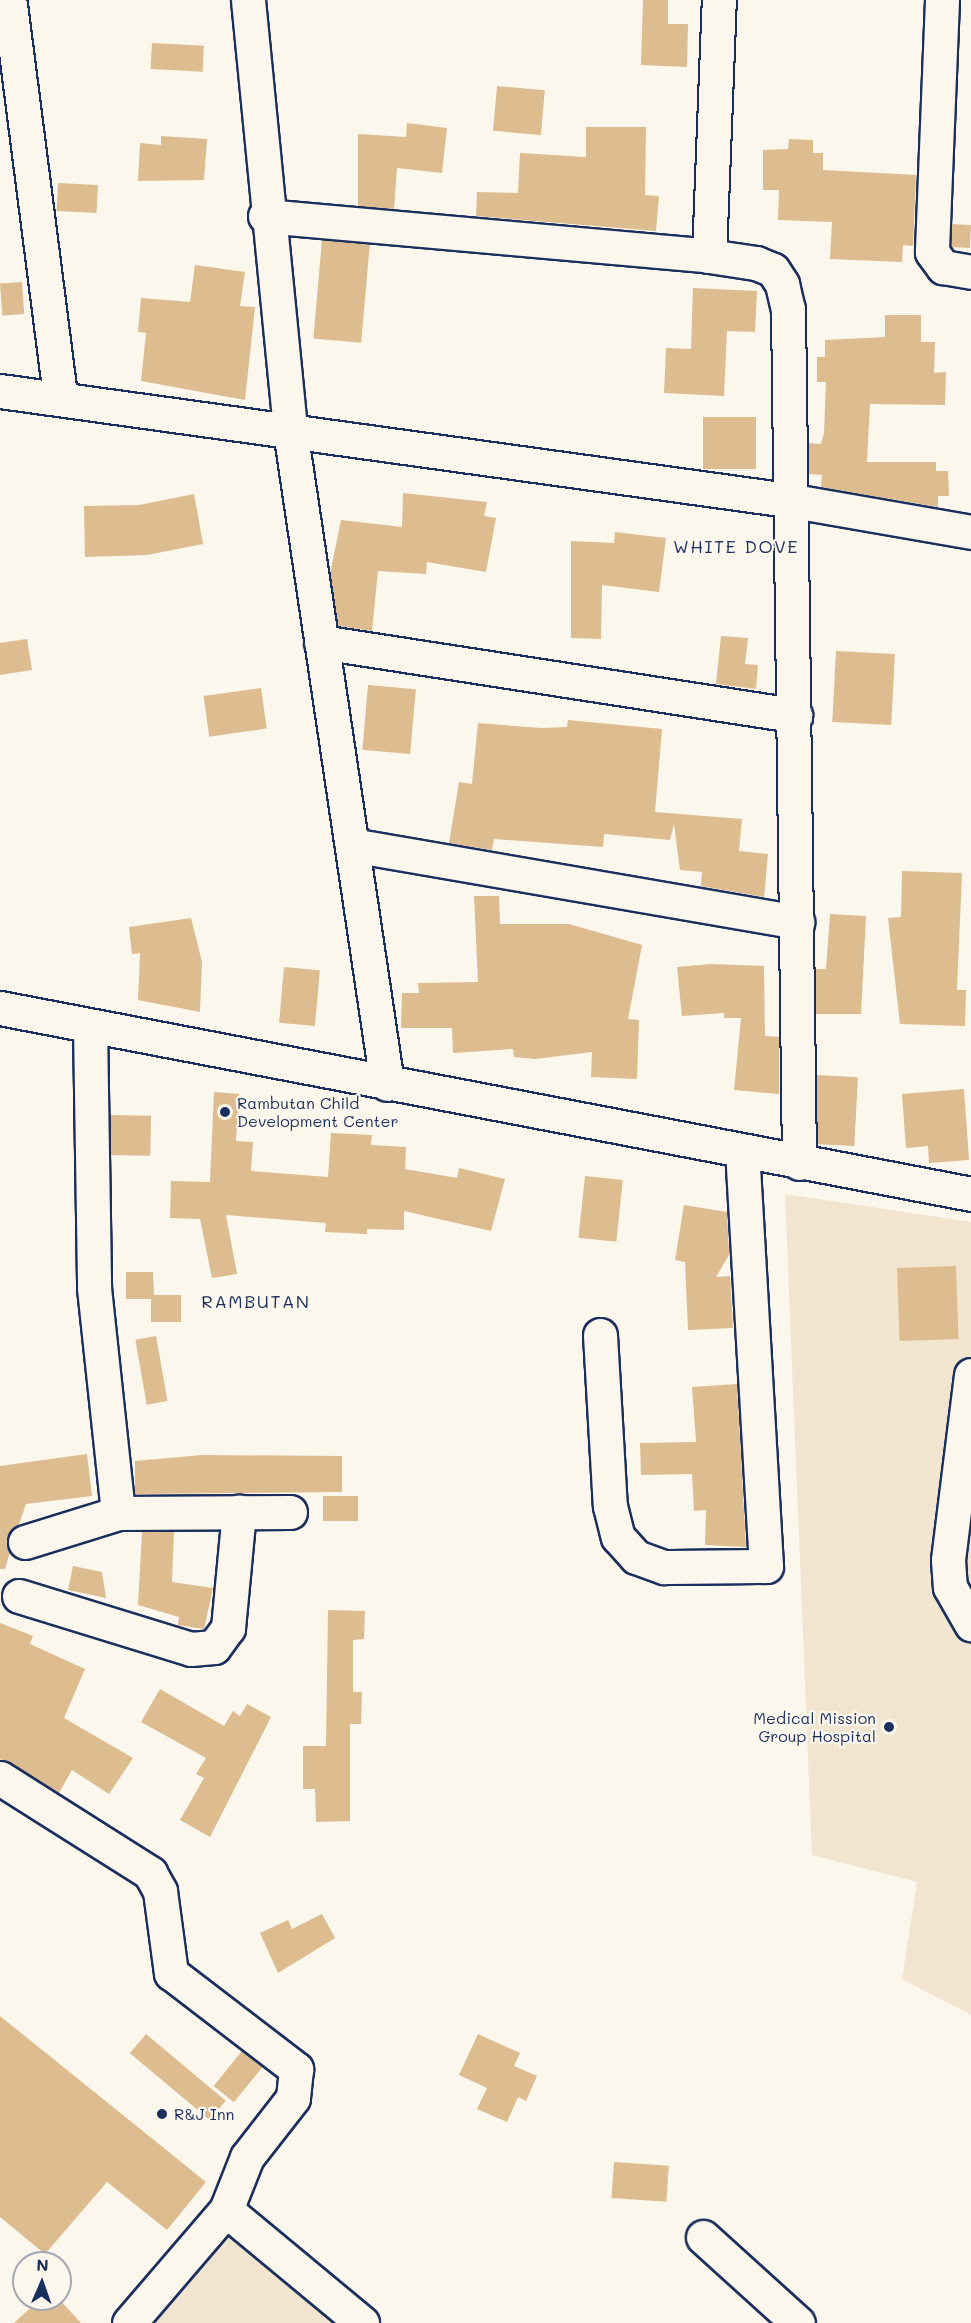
<!DOCTYPE html>
<style>
body{margin:0}
#map{position:relative;width:971px;height:2323px;overflow:hidden;background:#fbf7ec;font-family:Mali,sans-serif}
div>[style]{position:absolute}
[style*='--x']{left:calc(var(--x)*1px);top:calc(var(--y)*1px);width:calc(var(--w)*1px);rotate:calc(var(--a)*1deg)}
.built>*{inset:0;background:#f2e5d0}
.building>*{inset:0;background:#ddbc90;transform-origin:0 0}
.roads{filter:drop-shadow(2px 0 #1b2f5e) drop-shadow(-2px 0 #1b2f5e) drop-shadow(0 2px #1b2f5e) drop-shadow(0 -2px #1b2f5e)}
.minor>*{height:33px;margin:-16.5px;padding:0 16.5px;transform-origin:16.5px;border-radius:16.5px;background:#fbf7ec}
.dots>*{width:16px;height:16px;translate:-50% -50%;box-sizing:border-box;border:3px solid #fbf7ec;border-radius:50%}
span{translate:-50% -50%;white-space:nowrap;text-align:center;line-height:1.15;-webkit-text-stroke:4.5px #fbf7ec;paint-order:stroke}
.poi-label{font-size:16px;color:#1b2f5e}
.left{translate:0 -50%;text-align:left}
.right{translate:-100% -50%;text-align:right}
.neighbourhood-label{font-size:18px;color:#1b2f5e;letter-spacing:1.5px}
.north{position:absolute;left:12px;top:2251px;width:60px;height:60px;box-sizing:border-box;background:#fbf7ec;border:2px solid #a1a7b3;border-radius:50%;rotate:2deg;font-size:16px;font-weight:700;line-height:24px;text-align:center;color:#1b2f5e}
.north::after{content:'';display:block;margin:auto;width:21px;height:27px;background:#1b2f5e;clip-path:polygon(50% 0,100% 100%,50% 72%,0 100%)}
</style>
<div id="map">
<div class="built">
<i style="clip-path:polygon(785px 1194px,971px 1222px,971px 2015px,902px 1979px,917px 1882px,812px 1855px)"></i>
<i style="clip-path:polygon(234px 2228px,349px 2323px,154px 2323px)"></i>
</div>
<div class="building">
<i style="clip-path:polygon(643px 0,668px 0,668px 24px,688px 24px,687px 67px,641px 65px)"></i>
<i style="left:152px;top:43px;width:52px;height:26px;rotate:3deg"></i>
<i style="left:497px;top:86px;width:48px;height:45px;rotate:5deg"></i>
<i style="clip-path:polygon(407px 123px,447px 128px,442px 173px,397px 168px,394px 209px,358px 206px,358px 134px,406px 137px)"></i>
<i style="clip-path:polygon(586px 127px,646px 127px,645px 195px,659px 196px,656px 231px,476px 216px,477px 192px,518px 193px,520px 153px,586px 157px)"></i>
<i style="clip-path:polygon(161px 136px,207px 139px,204px 180px,138px 181px,140px 143px,161px 145px)"></i>
<i style="clip-path:polygon(789px 139px,813px 140px,813px 153px,823px 153px,823px 170px,916px 175px,913px 246px,903px 245px,902px 262px,830px 259px,832px 222px,778px 220px,779px 190px,763px 190px,763px 150px,788px 149px)"></i>
<i style="left:58px;top:183px;width:40px;height:28px;rotate:3deg"></i>
<i style="left:952px;top:224px;width:19px;height:23px;rotate:3deg"></i>
<i style="left:322px;top:240px;width:48px;height:99px;rotate:5deg"></i>
<i style="clip-path:polygon(195px 265px,245px 272px,240px 306px,255px 307px,245px 400px,141px 381px,146px 333px,138px 332px,141px 298px,190px 302px)"></i>
<i style="left:22px;top:282px;width:32px;height:22px;rotate:86deg"></i>
<i style="clip-path:polygon(693px 288px,757px 291px,755px 332px,727px 331px,724px 396px,664px 393px,666px 348px,691px 349px)"></i>
<i style="clip-path:polygon(885px 315px,921px 315px,921px 342px,935px 342px,934px 373px,946px 372px,945px 405px,870px 404px,867px 462px,936px 462px,936px 471px,948px 471px,949px 496px,938px 496px,938px 507px,821px 487px,822px 475px,809px 474px,808px 443px,821px 444px,824px 433px,826px 382px,817px 382px,817px 357px,825px 357px,825px 340px,885px 337px)"></i>
<i style="left:703px;top:417px;width:53px;height:52px"></i>
<i style="clip-path:polygon(403px 493px,487px 502px,484px 516px,496px 518px,486px 572px,427px 562px,426px 574px,378px 571px,372px 631px,338px 626px,330px 574px,341px 520px,402px 527px)"></i>
<i style="clip-path:polygon(194px 494px,203px 544px,147px 555px,85px 557px,84px 506px,139px 505px)"></i>
<i style="clip-path:polygon(615px 532px,666px 538px,659px 592px,602px 585px,601px 639px,571px 638px,571px 541px,614px 543px)"></i>
<i style="clip-path:polygon(721px 636px,748px 638px,745px 664px,758px 665px,756px 689px,716px 684px)"></i>
<i style="clip-path:polygon(27px 639px,32px 670px,0 675px,0 643px)"></i>
<i style="left:836px;top:651px;width:59px;height:71px;rotate:3deg"></i>
<i style="left:368px;top:685px;width:48px;height:65px;rotate:5deg"></i>
<i style="left:261px;top:688px;width:41px;height:58px;rotate:82deg"></i>
<i style="clip-path:polygon(568px 720px,662px 729px,655px 812px,742px 819px,739px 851px,768px 854px,764px 897px,701px 886px,702px 872px,680px 870px,674px 824px,670px 840px,604px 834px,603px 847px,494px 839px,492px 850px,449px 843px,459px 782px,472px 784px,478px 723px,541px 728px,567px 727px)"></i>
<i style="clip-path:polygon(902px 871px,962px 873px,957px 990px,966px 990px,965px 1026px,900px 1024px,888px 918px,901px 917px)"></i>
<i style="clip-path:polygon(474px 896px,499px 896px,500px 924px,569px 924px,642px 945px,628px 1019px,639px 1020px,637px 1079px,591px 1077px,592px 1052px,535px 1059px,514px 1057px,513px 1049px,453px 1053px,452px 1028px,401px 1028px,402px 993px,419px 993px,418px 983px,478px 982px)"></i>
<i style="clip-path:polygon(830px 914px,866px 916px,861px 1014px,816px 1014px,815px 969px,826px 969px)"></i>
<i style="clip-path:polygon(191px 918px,202px 962px,200px 1012px,138px 1000px,140px 953px,132px 954px,129px 927px)"></i>
<i style="clip-path:polygon(711px 964px,764px 966px,765px 1036px,779px 1037px,779px 1094px,734px 1090px,741px 1018px,724px 1018px,724px 1013px,682px 1016px,677px 967px)"></i>
<i style="left:284px;top:967px;width:36px;height:56px;rotate:5deg"></i>
<i style="left:817px;top:1075px;width:41px;height:69px;rotate:3deg"></i>
<i style="clip-path:polygon(964px 1089px,969px 1160px,929px 1163px,928px 1146px,906px 1148px,902px 1094px)"></i>
<i style="clip-path:polygon(214px 1092px,239px 1094px,236px 1141px,253px 1142px,251px 1171px,328px 1177px,331px 1133px,372px 1135px,371px 1145px,406px 1147px,405px 1169px,457px 1178px,459px 1168px,505px 1179px,491px 1231px,404px 1211px,404px 1230px,367px 1229px,367px 1234px,325px 1232px,326px 1223px,226px 1215px,237px 1274px,212px 1278px,200px 1219px,170px 1218px,171px 1181px,210px 1182px)"></i>
<i style="left:110px;top:1115px;width:41px;height:40px;rotate:1deg"></i>
<i style="left:585px;top:1176px;width:38px;height:62px;rotate:6deg"></i>
<i style="clip-path:polygon(684px 1205px,727px 1212px,729px 1255px,716px 1277px,730px 1276px,733px 1328px,688px 1330px,685px 1262px,675px 1260px)"></i>
<i style="left:956px;top:1266px;width:73px;height:59px;rotate:88deg"></i>
<i style="clip-path:polygon(126px 1272px,153px 1272px,154px 1295px,181px 1295px,181px 1322px,151px 1322px,151px 1299px,126px 1299px)"></i>
<i style="left:156px;top:1336px;width:66px;height:21px;rotate:80deg"></i>
<i style="clip-path:polygon(737px 1384px,746px 1547px,705px 1545px,706px 1510px,694px 1511px,692px 1474px,641px 1475px,640px 1443px,696px 1442px,692px 1387px)"></i>
<i style="clip-path:polygon(87px 1454px,92px 1496px,26px 1504px,19px 1524px,7px 1537px,10px 1552px,5px 1569px,0 1569px,0 1466px)"></i>
<i style="clip-path:polygon(202px 1455px,342px 1456px,342px 1492px,135px 1494px,135px 1461px)"></i>
<i style="left:323px;top:1496px;width:35px;height:25px"></i>
<i style="clip-path:polygon(174px 1531px,172px 1582px,213px 1588px,204px 1629px,178px 1625px,179px 1617px,138px 1605px,142px 1532px)"></i>
<i style="clip-path:polygon(73px 1566px,102px 1572px,106px 1598px,68px 1590px)"></i>
<i style="clip-path:polygon(328px 1610px,365px 1611px,364px 1639px,353px 1640px,353px 1692px,362px 1692px,361px 1724px,350px 1724px,350px 1821px,316px 1822px,315px 1789px,303px 1789px,303px 1746px,326px 1746px)"></i>
<i style="clip-path:polygon(0 1623px,33px 1636px,30px 1644px,85px 1669px,64px 1718px,133px 1758px,109px 1794px,72px 1770px,59px 1793px,0 1759px)"></i>
<i style="clip-path:polygon(160px 1689px,224px 1726px,233px 1711px,240px 1716px,247px 1704px,271px 1717px,210px 1837px,180px 1820px,204px 1778px,196px 1774px,206px 1758px,141px 1722px)"></i>
<i style="clip-path:polygon(322px 1914px,335px 1938px,278px 1973px,260px 1933px,288px 1920px,292px 1929px)"></i>
<i style="clip-path:polygon(0 2016px,206px 2182px,167px 2230px,107px 2182px,45px 2254px,0 2217px)"></i>
<i style="left:146px;top:2034px;width:104px;height:25px;rotate:40deg"></i>
<i style="clip-path:polygon(478px 2034px,520px 2053px,514px 2066px,537px 2076px,526px 2101px,518px 2097px,507px 2122px,477px 2109px,487px 2088px,459px 2075px)"></i>
<i style="left:242px;top:2051px;width:26px;height:45px;rotate:39deg"></i>
<i style="left:614px;top:2162px;width:55px;height:36px;rotate:4deg"></i>
<i style="clip-path:polygon(40px 2299px,59px 2299px,81px 2323px,14px 2323px)"></i>
</div>
<div class="roads">
<div class="minor">
<i style="--x:248;--y:0;--w:432;--a:84.4"></i>
<i style="--x:290;--y:430;--w:661;--a:81.56"></i>
<i style="--x:942;--y:0;--w:252;--a:92.3"></i>
<i style="--x:932;--y:252;--w:19;--a:54"></i>
<i style="--x:943;--y:267;--w:28;--a:10"></i>
<i style="--x:10;--y:5;--w:396;--a:82.7"></i>
<i style="--x:265;--y:216;--w:446;--a:5.1"></i>
<i style="--x:709;--y:256;--w:48;--a:8.5"></i>
<i style="--x:756;--y:263;--w:18;--a:22"></i>
<i style="--x:773;--y:270;--w:17;--a:57"></i>
<i style="--x:782;--y:284;--w:26;--a:77"></i>
<i style="--x:788;--y:309;--w:854;--a:89.26"></i>
<i style="--x:709;--y:256;--w:256;--a:-87.8"></i>
<i style="--x:0;--y:391;--w:796;--a:7.88"></i>
<i style="--x:788;--y:500;--w:186;--a:9.9"></i>
<i style="--x:321;--y:642;--w:480;--a:8.8"></i>
<i style="--x:352;--y:845;--w:452;--a:9.8"></i>
<i style="--x:0;--y:1008;--w:989;--a:10.84"></i>
<i style="--x:90;--y:1026;--w:262;--a:89.1"></i>
<i style="--x:94;--y:1288;--w:226;--a:83.9"></i>
<i style="--x:600;--y:1335;--w:171;--a:86.7"></i>
<i style="--x:610;--y:1506;--w:32;--a:76"></i>
<i style="--x:618;--y:1537;--w:27;--a:48"></i>
<i style="--x:636;--y:1557;--w:30;--a:20"></i>
<i style="--x:664;--y:1567;--w:102;--a:-0.6"></i>
<i style="--x:766;--y:1566;--w:415;--a:-93.3"></i>
<i style="--x:971;--y:1375;--w:186;--a:97.1"></i>
<i style="--x:948;--y:1560;--w:27;--a:86"></i>
<i style="--x:950;--y:1587;--w:43;--a:60.4"></i>
<i style="--x:25;--y:1542;--w:97;--a:-17.3"></i>
<i style="--x:118;--y:1513;--w:172;--a:-0.3"></i>
<i style="--x:19;--y:1596;--w:180;--a:17.1"></i>
<i style="--x:191;--y:1649;--w:23;--a:-5"></i>
<i style="--x:214;--y:1647;--w:24;--a:-54"></i>
<i style="--x:228;--y:1628;--w:117;--a:-84.6"></i>
<i style="--x:0;--y:1778;--w:178;--a:32.3"></i>
<i style="--x:150;--y:1873;--w:21;--a:61"></i>
<i style="--x:160;--y:1891;--w:83;--a:82.4"></i>
<i style="--x:171;--y:1973;--w:158;--a:37.5"></i>
<i style="--x:296;--y:2069;--w:29;--a:96"></i>
<i style="--x:293;--y:2098;--w:75;--a:127.9"></i>
<i style="--x:247;--y:2157;--w:57;--a:111.6"></i>
<i style="--x:703;--y:2237;--w:128;--a:42.2"></i>
<i style="--x:129;--y:2323;--w:149;--a:-49.4"></i>
<i style="--x:226;--y:2210;--w:177;--a:39.7"></i>
</div>
</div>
<div class="dots">
<i style="left:225px;top:1112px;background:#1b2f5e"></i>
<i style="left:889px;top:1727px;background:#1b2f5e"></i>
<i style="left:162px;top:2114px;background:#1b2f5e"></i>
</div>
<div class="poi-label">
<span class="left" style="left:237px;top:1112px">Rambutan Child<br>Development Center</span>
<span class="right" style="left:876px;top:1727px">Medical Mission<br>Group Hospital</span>
<span class="left" style="left:174px;top:2114px">R&amp;J Inn</span>
</div>
<div class="neighbourhood-label">
<span style="left:736px;top:546px">WHITE DOVE</span>
<span style="left:256px;top:1301px">RAMBUTAN</span>
</div>
<div class="north">N</div>
</div>
